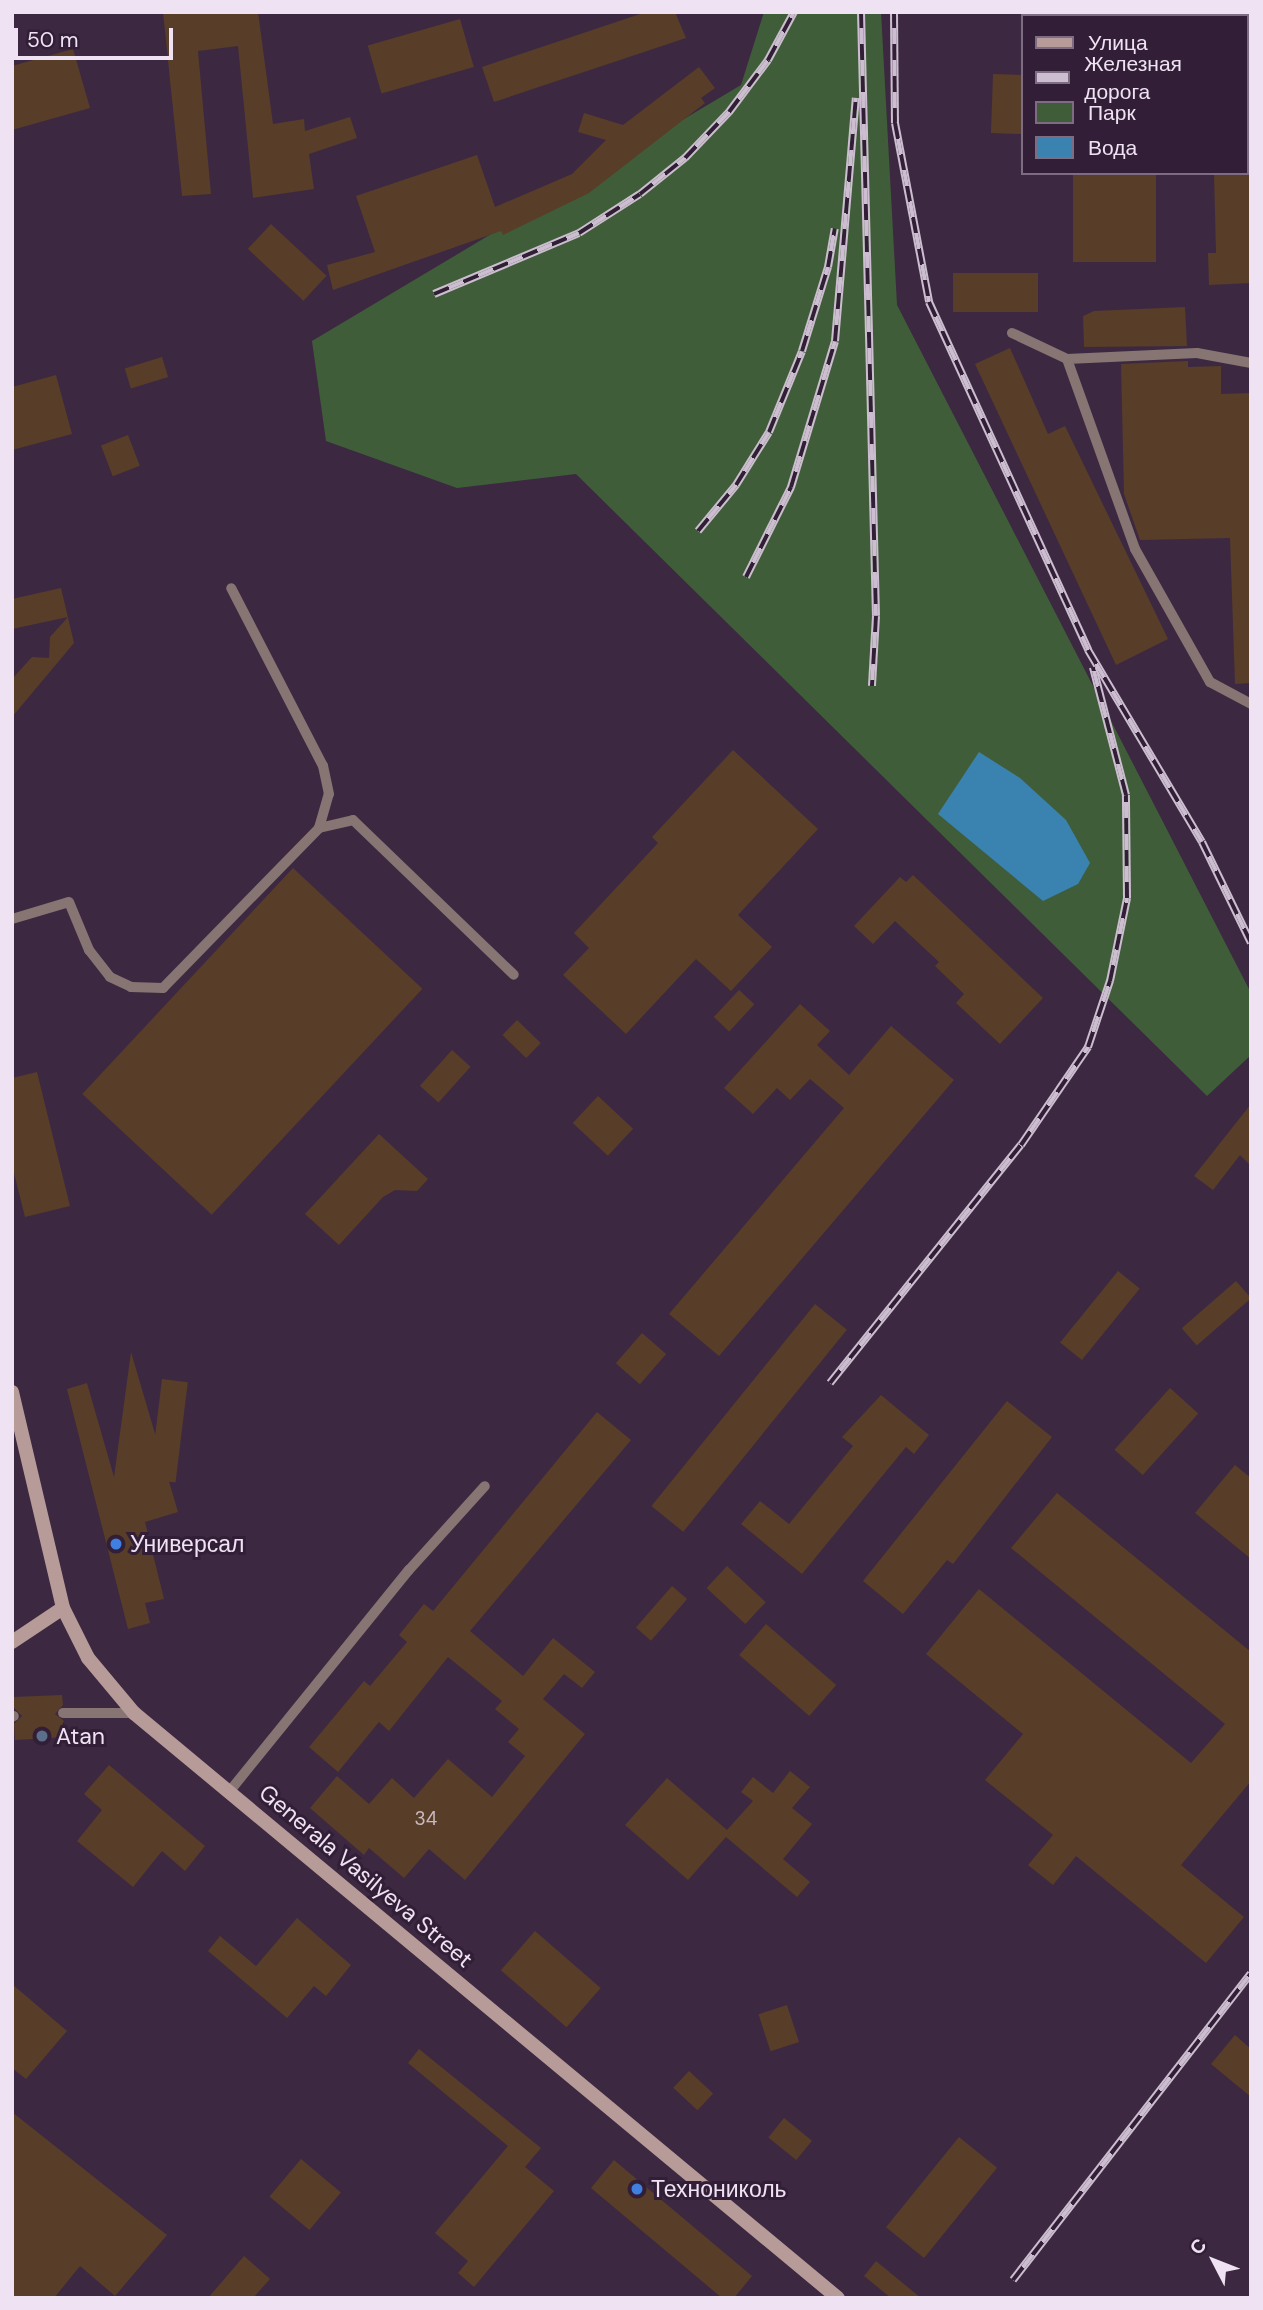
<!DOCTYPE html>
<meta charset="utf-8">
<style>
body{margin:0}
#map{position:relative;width:1263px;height:2310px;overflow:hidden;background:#3c2941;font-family:"DM Sans",sans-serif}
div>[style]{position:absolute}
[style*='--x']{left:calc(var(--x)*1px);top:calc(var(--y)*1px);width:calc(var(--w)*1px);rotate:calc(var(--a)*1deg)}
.green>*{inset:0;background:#405d3a}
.water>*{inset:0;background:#3a83b1}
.building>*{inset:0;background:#583d29;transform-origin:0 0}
.service>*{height:10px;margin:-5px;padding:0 5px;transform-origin:5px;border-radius:5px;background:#877573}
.secondary>*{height:14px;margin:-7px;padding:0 7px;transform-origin:7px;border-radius:7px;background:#b79b98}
.rail>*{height:8px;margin-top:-4px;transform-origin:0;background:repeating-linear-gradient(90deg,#321f37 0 16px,#ccbed0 0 32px);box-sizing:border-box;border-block:2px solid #ccbed0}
.dots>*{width:19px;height:19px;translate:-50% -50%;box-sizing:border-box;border:4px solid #321f37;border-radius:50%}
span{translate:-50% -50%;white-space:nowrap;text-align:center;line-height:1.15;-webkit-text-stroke:6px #321f37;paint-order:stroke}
.number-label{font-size:19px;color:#c9bac0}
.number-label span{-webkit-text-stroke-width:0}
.poi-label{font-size:23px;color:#efe3f3}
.left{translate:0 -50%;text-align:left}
.street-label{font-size:23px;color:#efe3f3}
.frame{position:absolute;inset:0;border:14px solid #efe3f3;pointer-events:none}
.legend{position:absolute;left:1021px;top:14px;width:228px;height:161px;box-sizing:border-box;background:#321f37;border:2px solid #7e6d82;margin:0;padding:9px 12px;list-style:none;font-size:21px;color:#efe3f3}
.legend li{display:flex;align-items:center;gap:14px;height:35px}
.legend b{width:35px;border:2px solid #7e6d82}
.north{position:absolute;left:1179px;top:2226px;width:70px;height:70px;-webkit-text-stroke:5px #321f37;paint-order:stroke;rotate:312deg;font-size:19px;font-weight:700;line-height:28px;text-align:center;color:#efe3f3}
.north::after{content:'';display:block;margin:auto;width:24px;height:32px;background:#efe3f3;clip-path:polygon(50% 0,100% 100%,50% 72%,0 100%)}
.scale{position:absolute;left:14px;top:28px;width:159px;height:32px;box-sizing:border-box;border:4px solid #efe3f3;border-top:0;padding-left:9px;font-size:21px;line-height:24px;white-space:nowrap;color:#efe3f3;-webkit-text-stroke:5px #321f37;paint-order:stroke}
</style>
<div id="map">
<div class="green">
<i style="clip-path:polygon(764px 12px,881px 12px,897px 305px,1251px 993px,1251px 1055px,1207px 1096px,576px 474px,457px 488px,326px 441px,312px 341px,741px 85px)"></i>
</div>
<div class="water">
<i style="clip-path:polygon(979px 752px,1020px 778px,1066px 820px,1090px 863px,1078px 884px,1043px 901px,938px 814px)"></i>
</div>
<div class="building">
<i style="clip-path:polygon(163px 12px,258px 12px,273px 124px,304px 119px,305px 131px,350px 117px,357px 138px,309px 154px,314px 189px,253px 198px,238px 46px,198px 51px,211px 194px,182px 196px)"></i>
<i style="clip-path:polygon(646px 12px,675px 12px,686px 38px,494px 102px,482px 67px)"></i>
<i style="left:460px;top:19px;width:50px;height:96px;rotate:74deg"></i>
<i style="clip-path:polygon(73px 49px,90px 108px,12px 130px,12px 66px)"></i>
<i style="clip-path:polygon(699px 67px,715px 88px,701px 98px,705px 103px,589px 193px,503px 235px,501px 231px,333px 290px,327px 265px,375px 252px,356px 196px,477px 155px,495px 207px,572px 174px,606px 140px,578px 132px,584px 113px,623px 125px)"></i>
<i style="left:993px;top:74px;width:30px;height:59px;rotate:2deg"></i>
<i style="left:1073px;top:173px;width:83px;height:89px"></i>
<i style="clip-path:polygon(1214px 173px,1251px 173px,1251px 283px,1209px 285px,1208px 253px,1216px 253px)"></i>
<i style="left:271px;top:224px;width:76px;height:34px;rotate:43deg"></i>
<i style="left:1038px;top:273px;width:39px;height:85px;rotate:90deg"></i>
<i style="clip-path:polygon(1185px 307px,1187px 346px,1084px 347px,1083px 316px,1094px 311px)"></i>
<i style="clip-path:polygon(1010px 348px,1048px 434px,1065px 426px,1168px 639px,1116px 665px,975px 364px)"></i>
<i style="left:162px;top:357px;width:21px;height:39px;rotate:73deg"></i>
<i style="clip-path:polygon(1188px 361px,1188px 367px,1221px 366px,1221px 394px,1251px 393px,1251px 683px,1235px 684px,1230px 538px,1140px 540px,1124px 494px,1121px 364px)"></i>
<i style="clip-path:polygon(56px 375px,72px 434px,12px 450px,12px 387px)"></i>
<i style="left:128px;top:435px;width:33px;height:29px;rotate:69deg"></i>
<i style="clip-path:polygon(61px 588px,74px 643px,12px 717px,12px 679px,32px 657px,49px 658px,50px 637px,68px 617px,12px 629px,12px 599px)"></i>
<i style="clip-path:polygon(733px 750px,818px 829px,738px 915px,772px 947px,731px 991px,696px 959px,626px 1034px,563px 975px,589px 948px,574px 933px,658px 843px,652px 837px)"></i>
<i style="left:293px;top:868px;width:177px;height:309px;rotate:43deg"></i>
<i style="clip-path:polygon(913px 875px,1043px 998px,1000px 1044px,956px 1003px,964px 994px,935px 966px,939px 962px,895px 921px,873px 944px,854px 926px,900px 877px,906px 882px)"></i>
<i style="left:739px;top:990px;width:21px;height:37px;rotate:43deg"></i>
<i style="clip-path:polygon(800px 1004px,830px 1031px,817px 1045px,849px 1075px,891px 1026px,954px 1080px,719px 1356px,669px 1314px,844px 1108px,810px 1079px,790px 1100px,777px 1088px,753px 1114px,724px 1088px)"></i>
<i style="left:517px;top:1020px;width:33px;height:21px;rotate:44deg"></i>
<i style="left:452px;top:1050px;width:25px;height:48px;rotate:42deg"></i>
<i style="clip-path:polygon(37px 1072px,70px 1206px,25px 1217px,12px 1165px,12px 1078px)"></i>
<i style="left:598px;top:1096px;width:48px;height:37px;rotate:43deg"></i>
<i style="clip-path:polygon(1251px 1104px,1251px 1166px,1240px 1155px,1213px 1190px,1194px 1176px)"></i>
<i style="clip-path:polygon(379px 1134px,428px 1179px,417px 1191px,395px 1190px,383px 1197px,339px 1245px,305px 1214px)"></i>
<i style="left:1118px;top:1271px;width:28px;height:92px;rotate:39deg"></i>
<i style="left:1236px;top:1281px;width:23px;height:72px;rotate:49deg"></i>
<i style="left:815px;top:1304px;width:41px;height:260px;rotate:39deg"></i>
<i style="left:642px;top:1333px;width:32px;height:40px;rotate:41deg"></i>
<i style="clip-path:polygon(131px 1352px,178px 1512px,145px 1522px,164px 1599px,145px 1603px,150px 1623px,128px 1629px,67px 1389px,87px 1383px,114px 1477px)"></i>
<i style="left:162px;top:1379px;width:26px;height:101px;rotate:7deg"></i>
<i style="left:1170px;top:1388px;width:38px;height:83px;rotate:42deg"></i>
<i style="clip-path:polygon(881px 1395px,929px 1435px,914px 1454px,906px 1447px,802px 1574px,741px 1524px,760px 1501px,789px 1524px,853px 1446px,842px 1437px)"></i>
<i style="clip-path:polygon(1007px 1401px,1052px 1437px,953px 1564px,947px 1560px,903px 1614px,863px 1581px)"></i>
<i style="clip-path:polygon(597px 1412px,631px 1440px,470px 1631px,523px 1676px,553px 1638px,595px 1672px,582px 1688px,564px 1674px,543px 1699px,585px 1734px,465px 1880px,429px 1849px,404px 1878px,369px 1848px,364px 1855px,310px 1808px,337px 1776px,369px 1804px,392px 1778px,414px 1798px,448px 1759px,492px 1797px,525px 1756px,508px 1742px,519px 1729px,495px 1709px,502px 1701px,448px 1657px,389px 1731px,379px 1722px,338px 1772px,309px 1747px,364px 1681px,370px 1686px,407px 1642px,399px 1635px,424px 1604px,433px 1611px)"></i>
<i style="clip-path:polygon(1235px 1465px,1251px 1478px,1251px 1559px,1195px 1513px)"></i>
<i style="clip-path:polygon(1057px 1493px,1251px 1652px,1251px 1781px,1181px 1865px,1244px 1917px,1206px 1963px,1076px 1856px,1053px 1885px,1028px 1865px,1053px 1835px,985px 1780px,1023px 1734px,926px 1654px,979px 1589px,1191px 1763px,1225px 1724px,1011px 1548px)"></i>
<i style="left:727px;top:1566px;width:53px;height:30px;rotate:43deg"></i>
<i style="left:672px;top:1586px;width:20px;height:55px;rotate:41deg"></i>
<i style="left:766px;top:1624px;width:93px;height:41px;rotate:41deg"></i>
<i style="clip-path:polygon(62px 1695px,63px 1705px,55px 1714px,64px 1721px,65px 1737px,15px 1740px,14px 1724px,22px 1716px,14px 1708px,13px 1697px)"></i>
<i style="clip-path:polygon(109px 1765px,205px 1846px,185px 1871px,162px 1851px,133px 1887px,77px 1841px,102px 1810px,84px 1794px)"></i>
<i style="clip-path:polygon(790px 1771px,810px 1787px,792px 1808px,812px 1824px,783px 1859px,810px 1882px,797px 1897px,726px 1837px,688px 1880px,625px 1825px,667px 1778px,727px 1830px,753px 1801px,741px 1792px,753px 1777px,773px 1793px)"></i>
<i style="clip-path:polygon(297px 1918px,351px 1965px,326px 1996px,314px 1986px,287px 2018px,208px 1951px,220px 1936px,256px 1966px)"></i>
<i style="left:535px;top:1931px;width:87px;height:52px;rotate:41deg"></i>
<i style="clip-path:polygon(12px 1984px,67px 2031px,26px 2079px,12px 2068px)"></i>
<i style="left:787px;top:2005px;width:39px;height:30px;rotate:72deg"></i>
<i style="clip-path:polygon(1235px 2035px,1251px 2049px,1251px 2097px,1211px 2064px)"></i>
<i style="clip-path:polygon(419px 2049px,541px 2148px,525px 2167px,554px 2191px,474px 2287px,458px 2273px,468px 2261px,435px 2233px,508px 2146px,408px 2063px)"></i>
<i style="left:689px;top:2071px;width:33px;height:23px;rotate:43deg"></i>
<i style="clip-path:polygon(12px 2112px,167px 2235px,115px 2296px,80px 2266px,54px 2298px,12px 2298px)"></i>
<i style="left:784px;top:2118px;width:36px;height:25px;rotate:39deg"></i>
<i style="left:959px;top:2137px;width:49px;height:116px;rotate:39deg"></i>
<i style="left:301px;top:2159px;width:52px;height:49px;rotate:40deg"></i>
<i style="clip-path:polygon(614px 2160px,752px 2276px,734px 2298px,722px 2298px,591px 2188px)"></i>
<i style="clip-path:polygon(244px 2256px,270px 2279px,253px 2298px,208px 2298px)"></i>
<i style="clip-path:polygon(876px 2261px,921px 2298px,891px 2298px,864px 2276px)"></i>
</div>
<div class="service">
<i style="--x:1012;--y:333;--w:61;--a:25.3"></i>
<i style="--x:1067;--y:359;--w:130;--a:-2.6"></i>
<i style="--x:1197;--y:353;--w:55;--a:10.5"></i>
<i style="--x:1067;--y:359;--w:202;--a:70.3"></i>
<i style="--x:1135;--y:549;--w:153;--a:60.6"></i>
<i style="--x:1210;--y:682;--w:47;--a:28.2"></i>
<i style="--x:319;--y:828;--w:35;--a:-13"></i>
<i style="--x:353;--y:820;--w:223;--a:43.9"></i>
<i style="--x:12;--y:919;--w:59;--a:-16.6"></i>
<i style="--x:69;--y:902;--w:52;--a:67.4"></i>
<i style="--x:89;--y:950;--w:34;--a:52"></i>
<i style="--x:110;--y:977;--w:23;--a:25"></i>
<i style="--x:131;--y:987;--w:32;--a:2"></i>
<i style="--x:163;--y:988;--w:223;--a:-45.7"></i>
<i style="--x:319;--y:828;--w:35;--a:-74"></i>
<i style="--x:329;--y:794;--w:29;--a:-102"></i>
<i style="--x:323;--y:766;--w:200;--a:-117.3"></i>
<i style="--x:63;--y:1713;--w:71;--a:0"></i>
<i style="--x:12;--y:1717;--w:2;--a:-27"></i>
<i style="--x:229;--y:1792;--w:286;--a:-51"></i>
<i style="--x:409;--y:1570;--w:113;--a:-47.9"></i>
</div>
<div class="secondary">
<i style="--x:12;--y:1392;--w:222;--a:76.7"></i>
<i style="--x:63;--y:1608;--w:56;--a:63.4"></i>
<i style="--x:88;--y:1658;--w:72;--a:50.1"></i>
<i style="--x:134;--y:1713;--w:915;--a:39.73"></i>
<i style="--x:12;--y:1642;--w:61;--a:-33.7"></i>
</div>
<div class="rail">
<i style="--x:861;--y:12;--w:604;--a:88.58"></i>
<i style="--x:876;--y:616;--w:70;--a:93.3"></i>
<i style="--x:894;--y:12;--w:111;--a:89.5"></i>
<i style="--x:895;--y:123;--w:182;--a:79.2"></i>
<i style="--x:929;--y:302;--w:383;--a:65.4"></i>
<i style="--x:1088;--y:650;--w:223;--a:59.3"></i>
<i style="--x:1202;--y:842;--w:112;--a:64.1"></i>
<i style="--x:434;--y:294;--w:157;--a:-22.8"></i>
<i style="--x:579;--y:233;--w:72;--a:-32.6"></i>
<i style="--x:640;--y:194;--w:58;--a:-38.7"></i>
<i style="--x:685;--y:158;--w:64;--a:-46.3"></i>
<i style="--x:729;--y:112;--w:65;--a:-53.1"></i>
<i style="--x:768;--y:60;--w:55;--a:-61.6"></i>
<i style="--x:698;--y:531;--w:60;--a:-50.4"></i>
<i style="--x:736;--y:485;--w:62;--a:-58.1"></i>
<i style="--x:769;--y:432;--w:87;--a:-67.8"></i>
<i style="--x:802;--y:351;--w:88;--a:-72.8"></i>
<i style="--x:828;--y:267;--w:39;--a:-80"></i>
<i style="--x:746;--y:577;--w:101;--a:-63.4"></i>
<i style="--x:791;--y:487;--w:152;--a:-73.2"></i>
<i style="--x:835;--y:341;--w:244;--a:-85.1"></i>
<i style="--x:830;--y:1383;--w:305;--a:-51.3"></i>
<i style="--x:1021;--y:1145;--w:119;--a:-55.6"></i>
<i style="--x:1088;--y:1047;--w:70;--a:-71.6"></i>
<i style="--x:1110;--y:981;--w:85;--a:-78.4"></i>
<i style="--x:1127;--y:898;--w:103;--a:-90.6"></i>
<i style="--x:1126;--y:795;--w:132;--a:-104.5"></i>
<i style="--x:1013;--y:2280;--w:388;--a:-52.2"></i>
</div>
<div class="dots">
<i style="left:116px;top:1544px;background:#3f7fe0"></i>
<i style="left:42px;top:1736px;background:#5c6f8a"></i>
<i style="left:637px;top:2189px;background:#3f7fe0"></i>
</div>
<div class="number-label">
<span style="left:426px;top:1819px">34</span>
</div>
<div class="poi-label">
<span class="left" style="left:130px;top:1544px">Универсал</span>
<span class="left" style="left:56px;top:1736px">Atan</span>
<span class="left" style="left:651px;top:2189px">Технониколь</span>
</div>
<div class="street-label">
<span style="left:366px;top:1876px;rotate:40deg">Generala Vasilyeva Street</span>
</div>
<div class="frame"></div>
<ul class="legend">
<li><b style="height:9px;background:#b79b98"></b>Улица</li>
<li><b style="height:9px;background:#ccbed0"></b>Железная дорога</li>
<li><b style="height:19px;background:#405d3a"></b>Парк</li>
<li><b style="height:19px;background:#3a83b1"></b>Вода</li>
</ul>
<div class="north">С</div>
<div class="scale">50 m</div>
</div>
